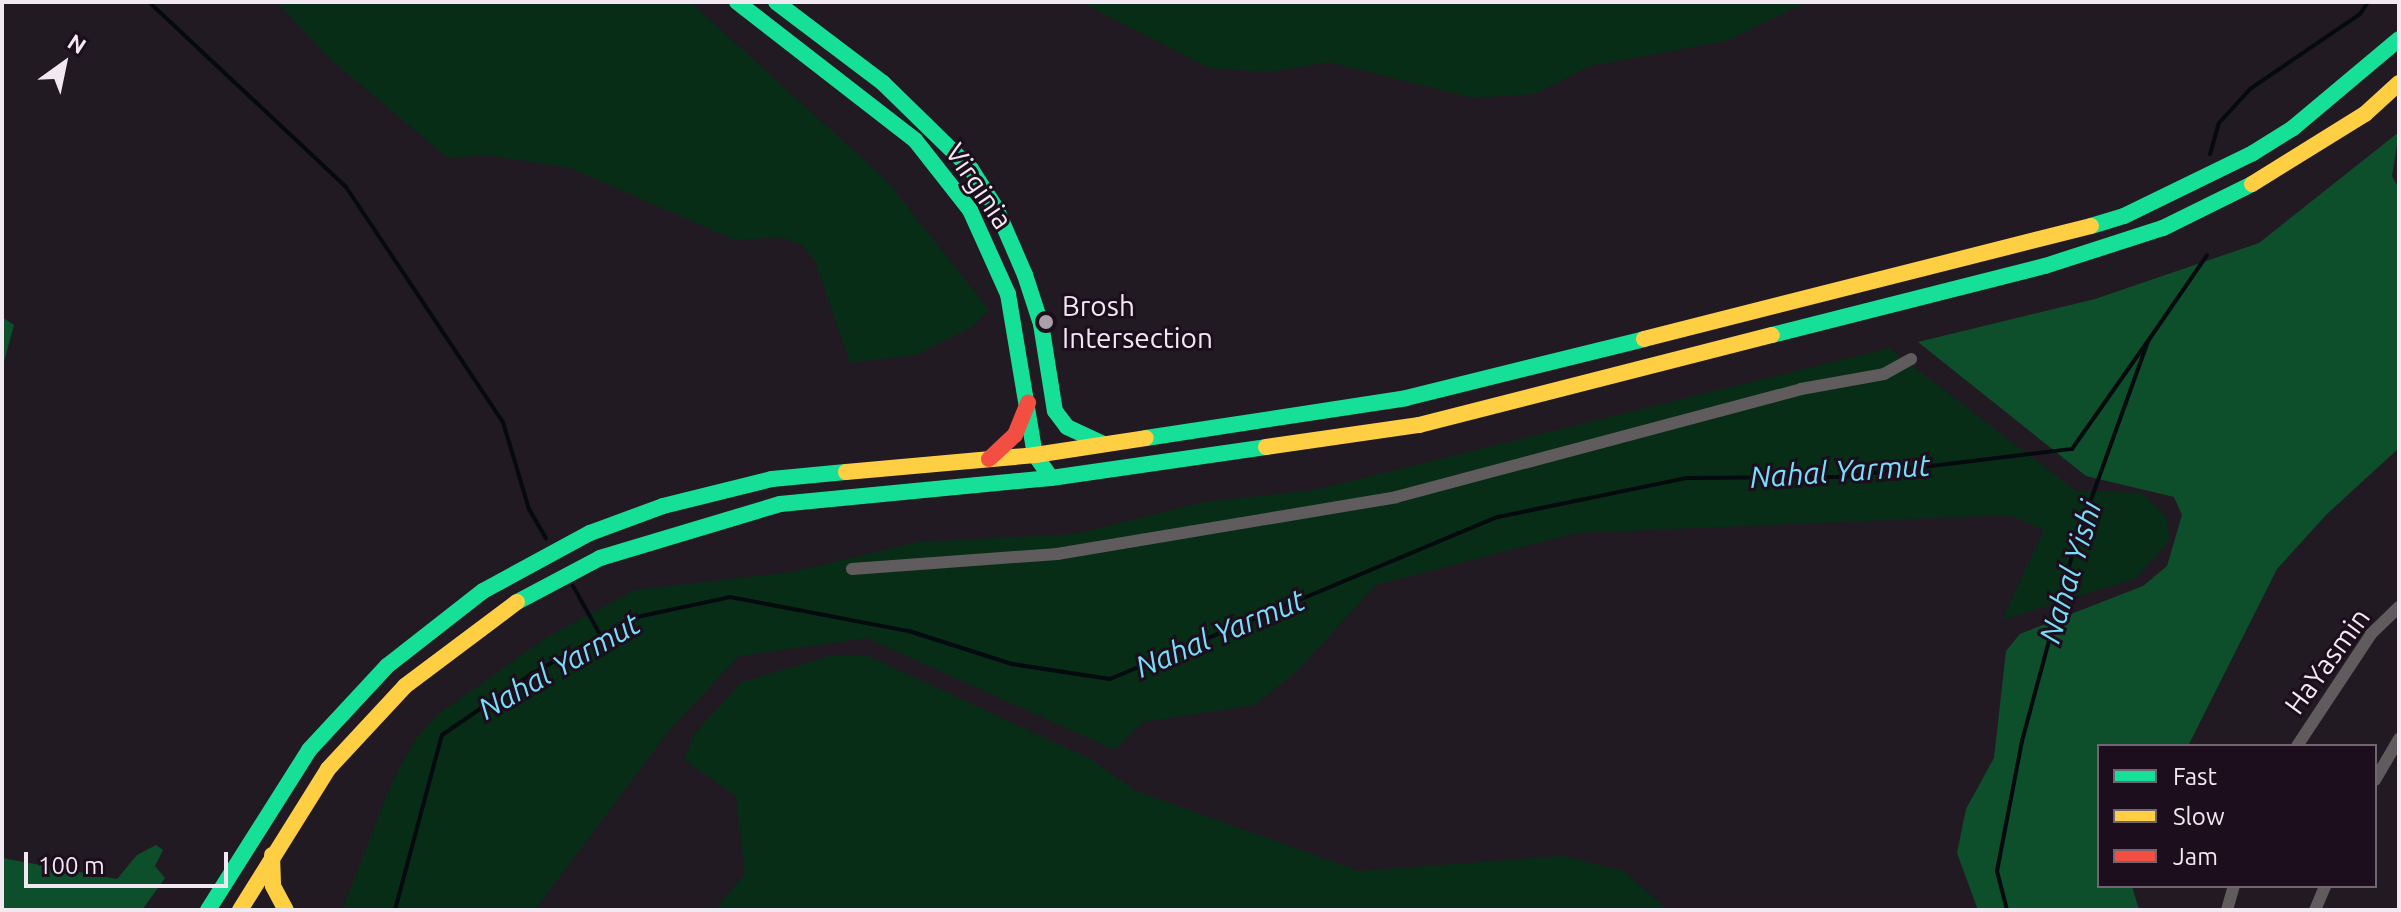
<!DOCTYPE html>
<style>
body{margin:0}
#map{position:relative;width:2401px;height:912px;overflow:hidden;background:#221a22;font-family:Ubuntu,sans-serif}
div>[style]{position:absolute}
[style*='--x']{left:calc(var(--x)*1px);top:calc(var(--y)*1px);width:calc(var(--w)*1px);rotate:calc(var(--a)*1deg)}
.green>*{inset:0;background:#072d17}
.forest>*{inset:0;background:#0e4f2b}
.stream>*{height:4px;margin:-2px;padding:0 2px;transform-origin:2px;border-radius:2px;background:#040a0e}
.street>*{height:12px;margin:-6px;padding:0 6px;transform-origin:6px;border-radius:6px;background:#605b5c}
.fast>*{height:16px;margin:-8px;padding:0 8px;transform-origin:8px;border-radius:8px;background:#16e098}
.slow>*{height:16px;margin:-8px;padding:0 8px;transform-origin:8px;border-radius:8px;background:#ffcf43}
.jam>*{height:16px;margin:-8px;padding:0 8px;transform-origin:8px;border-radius:8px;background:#f24e42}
.dots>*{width:22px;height:22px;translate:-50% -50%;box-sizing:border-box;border:4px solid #1c0e1d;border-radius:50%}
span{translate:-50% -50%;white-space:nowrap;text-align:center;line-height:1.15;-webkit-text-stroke:6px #1c0e1d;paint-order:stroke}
.street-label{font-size:28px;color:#f2e8f2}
.poi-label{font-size:28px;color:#f2e8f2}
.left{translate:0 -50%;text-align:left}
.water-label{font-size:30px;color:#76def9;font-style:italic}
.frame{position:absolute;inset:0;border:4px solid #f2e8f2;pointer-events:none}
.legend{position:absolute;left:2097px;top:744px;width:280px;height:144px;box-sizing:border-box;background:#1c0e1d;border:2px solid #726572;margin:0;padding:10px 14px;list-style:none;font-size:24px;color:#f2e8f2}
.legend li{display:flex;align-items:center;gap:16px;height:40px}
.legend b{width:40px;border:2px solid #726572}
.north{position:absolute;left:24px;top:24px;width:80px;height:80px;-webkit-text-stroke:6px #1c0e1d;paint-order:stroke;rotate:33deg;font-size:22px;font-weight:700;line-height:32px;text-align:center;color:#f2e8f2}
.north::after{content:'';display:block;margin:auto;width:28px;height:36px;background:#f2e8f2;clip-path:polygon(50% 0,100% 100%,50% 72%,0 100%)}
.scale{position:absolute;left:24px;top:852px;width:204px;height:36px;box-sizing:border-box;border:4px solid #f2e8f2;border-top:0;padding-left:10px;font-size:24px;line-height:28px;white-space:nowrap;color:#f2e8f2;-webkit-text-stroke:6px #1c0e1d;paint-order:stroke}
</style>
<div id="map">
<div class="green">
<i style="clip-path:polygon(277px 2px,690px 2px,887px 181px,989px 310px,972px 327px,915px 355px,850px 363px,815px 261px,803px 246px,782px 237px,735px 240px,570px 168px,487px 155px,448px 158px,330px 59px)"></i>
<i style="clip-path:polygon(1081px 2px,1807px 2px,1726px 41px,1590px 66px,1535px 94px,1473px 98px,1328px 62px,1270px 72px,1209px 68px)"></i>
<i style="clip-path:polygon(1889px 348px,2076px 491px,2142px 493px,2166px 516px,2170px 540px,2136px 578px,2002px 620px,2044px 530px,2009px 515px,1576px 533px,1376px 585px,1297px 671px,1255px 705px,1143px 722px,1115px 750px,867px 638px,739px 656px,671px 728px,535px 910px,342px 910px,393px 780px,415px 740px,437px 715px,547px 637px,635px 590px,793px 572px,918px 542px,1076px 534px,1204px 502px,1315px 490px)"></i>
<i style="clip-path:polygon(866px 655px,1092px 760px,1136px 791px,1359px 871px,1563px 856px,1623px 871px,1668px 910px,714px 910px,745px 874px,736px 796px,684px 760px,694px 734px,742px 682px,830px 656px)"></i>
</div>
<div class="forest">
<i style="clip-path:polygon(2399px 132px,2392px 176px,2399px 188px,2399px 448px,2327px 514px,2277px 569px,2188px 746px,2099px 746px,2099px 886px,2132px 886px,2139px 910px,1978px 910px,1957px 853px,1966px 809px,1994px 758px,2006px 651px,2020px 634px,2143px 586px,2167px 566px,2182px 515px,2174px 497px,2086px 476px,1918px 342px,2095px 299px,2259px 243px)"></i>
<i style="clip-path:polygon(2px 317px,14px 325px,2px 369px)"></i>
<i style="clip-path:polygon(156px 845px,163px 850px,155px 866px,165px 878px,142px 910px,2px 910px,2px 858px,117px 879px,137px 855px)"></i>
</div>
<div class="stream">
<i style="--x:149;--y:2;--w:270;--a:43.2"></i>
<i style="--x:346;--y:187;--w:283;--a:56.3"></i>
<i style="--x:503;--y:422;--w:91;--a:73.4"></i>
<i style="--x:529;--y:509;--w:34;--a:60"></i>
<i style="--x:2210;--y:154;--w:32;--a:-74"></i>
<i style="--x:2219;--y:123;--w:46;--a:-47.6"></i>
<i style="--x:2250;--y:89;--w:133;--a:-34.3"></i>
<i style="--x:2360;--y:14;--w:14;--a:-56"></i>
<i style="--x:573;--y:586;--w:57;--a:60.8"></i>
<i style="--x:395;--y:910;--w:181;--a:-75"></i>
<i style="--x:442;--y:735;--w:108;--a:-34.4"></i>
<i style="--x:531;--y:674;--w:120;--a:-28.3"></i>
<i style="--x:637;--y:617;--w:95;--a:-12.1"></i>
<i style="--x:730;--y:597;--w:182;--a:10.8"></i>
<i style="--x:909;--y:631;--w:108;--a:17.8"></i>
<i style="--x:1012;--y:664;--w:99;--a:8.7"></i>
<i style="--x:1110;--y:679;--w:420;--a:-22.7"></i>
<i style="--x:1498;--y:517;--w:193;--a:-11.7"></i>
<i style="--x:1687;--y:478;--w:153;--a:-0.4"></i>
<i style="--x:1840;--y:477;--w:234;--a:-6.9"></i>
<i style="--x:2072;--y:449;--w:132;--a:-54.9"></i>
<i style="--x:2007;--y:910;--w:40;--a:-104.4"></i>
<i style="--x:1997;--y:871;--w:132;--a:-79.1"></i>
<i style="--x:2022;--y:741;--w:204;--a:-74.9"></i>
<i style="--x:2075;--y:544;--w:216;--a:-70.2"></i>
<i style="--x:2148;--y:341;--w:104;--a:-55.5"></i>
</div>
<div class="street">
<i style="--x:852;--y:569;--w:206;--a:-4.2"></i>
<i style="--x:1057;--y:554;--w:344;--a:-9.5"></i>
<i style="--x:1396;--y:497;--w:419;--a:-14.9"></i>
<i style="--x:1801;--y:389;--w:84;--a:-10.2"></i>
<i style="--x:1884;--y:374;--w:31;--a:-29"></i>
<i style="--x:2297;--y:746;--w:134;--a:-56.5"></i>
<i style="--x:2371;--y:634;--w:39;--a:-44"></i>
<i style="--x:2375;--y:780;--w:48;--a:-59.7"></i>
<i style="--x:2227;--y:910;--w:25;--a:-74"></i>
<i style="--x:2315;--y:910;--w:26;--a:-67"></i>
</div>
<div class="fast">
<i style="--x:737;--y:2;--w:225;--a:37.8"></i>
<i style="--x:915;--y:140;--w:89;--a:51.8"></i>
<i style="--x:970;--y:210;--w:92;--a:65.7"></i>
<i style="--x:1008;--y:294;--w:163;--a:80.5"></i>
<i style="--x:1035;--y:455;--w:28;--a:55"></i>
<i style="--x:776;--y:2;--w:134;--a:37.1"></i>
<i style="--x:883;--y:83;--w:123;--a:44.3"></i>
<i style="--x:971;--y:169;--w:46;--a:57.3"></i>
<i style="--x:996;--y:208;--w:73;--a:66.6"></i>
<i style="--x:1025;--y:275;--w:52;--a:71.9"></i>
<i style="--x:1041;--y:324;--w:88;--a:80.9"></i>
<i style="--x:1055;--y:411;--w:20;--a:53"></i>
<i style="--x:1067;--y:427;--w:38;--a:25"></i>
<i style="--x:2091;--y:226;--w:34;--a:-17"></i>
<i style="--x:2124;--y:216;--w:144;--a:-26"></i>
<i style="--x:2253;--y:153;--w:47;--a:-32"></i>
<i style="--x:2293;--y:128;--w:138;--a:-40"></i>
<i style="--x:1772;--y:335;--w:282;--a:-14.2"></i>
<i style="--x:2045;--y:266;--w:124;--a:-17.9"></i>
<i style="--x:2163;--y:228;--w:99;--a:-26.3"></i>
<i style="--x:1146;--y:438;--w:263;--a:-8.7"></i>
<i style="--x:1406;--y:398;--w:245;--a:-13.9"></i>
<i style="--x:517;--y:602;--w:94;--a:-27.9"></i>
<i style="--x:600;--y:558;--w:188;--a:-16.7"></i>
<i style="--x:780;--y:504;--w:272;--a:-5.5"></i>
<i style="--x:1051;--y:478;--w:217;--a:-8.2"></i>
<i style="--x:208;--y:910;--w:189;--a:-57.7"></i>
<i style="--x:309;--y:750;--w:115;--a:-47.1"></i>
<i style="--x:387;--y:666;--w:122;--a:-38"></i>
<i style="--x:483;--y:591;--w:122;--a:-28.5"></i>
<i style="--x:590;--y:533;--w:78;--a:-20.3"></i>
<i style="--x:663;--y:506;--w:112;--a:-13.9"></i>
<i style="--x:772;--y:479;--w:74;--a:-5.4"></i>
</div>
<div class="slow">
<i style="--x:2252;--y:184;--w:133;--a:-31.8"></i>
<i style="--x:2365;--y:114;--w:46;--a:-42.4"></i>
<i style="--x:1644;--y:339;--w:461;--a:-14.2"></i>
<i style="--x:1266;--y:447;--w:155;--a:-8.2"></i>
<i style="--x:1419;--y:425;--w:364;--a:-14.3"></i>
<i style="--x:846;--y:472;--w:190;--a:-5.1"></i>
<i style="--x:1035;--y:455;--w:112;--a:-8.7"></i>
<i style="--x:272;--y:855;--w:31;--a:88"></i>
<i style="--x:273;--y:886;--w:27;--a:62"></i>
<i style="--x:240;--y:910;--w:166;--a:-58"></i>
<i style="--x:328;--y:769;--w:113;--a:-47.1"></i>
<i style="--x:405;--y:686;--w:140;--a:-36.9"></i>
</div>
<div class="jam">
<i style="--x:989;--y:459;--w:35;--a:-43"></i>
<i style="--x:1015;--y:435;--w:35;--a:-68"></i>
</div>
<div class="dots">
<i style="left:1046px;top:322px;background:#a9a0a9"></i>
</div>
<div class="street-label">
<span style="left:979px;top:186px;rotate:56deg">Virginia</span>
<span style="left:2327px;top:661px;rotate:-54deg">HaYasmin</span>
</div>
<div class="poi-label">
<span class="left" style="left:1062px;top:322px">Brosh<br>Intersection</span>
</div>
<div class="water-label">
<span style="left:1840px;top:471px;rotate:-4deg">Nahal Yarmut</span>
<span style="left:2070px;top:572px;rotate:-73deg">Nahal Yishi</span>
<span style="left:1220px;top:633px;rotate:-23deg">Nahal Yarmut</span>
<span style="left:559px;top:666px;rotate:-30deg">Nahal Yarmut</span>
</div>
<div class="frame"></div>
<ul class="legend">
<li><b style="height:10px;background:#16e098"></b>Fast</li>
<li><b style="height:10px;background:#ffcf43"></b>Slow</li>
<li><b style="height:10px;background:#f24e42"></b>Jam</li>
</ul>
<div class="north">N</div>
<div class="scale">100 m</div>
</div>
